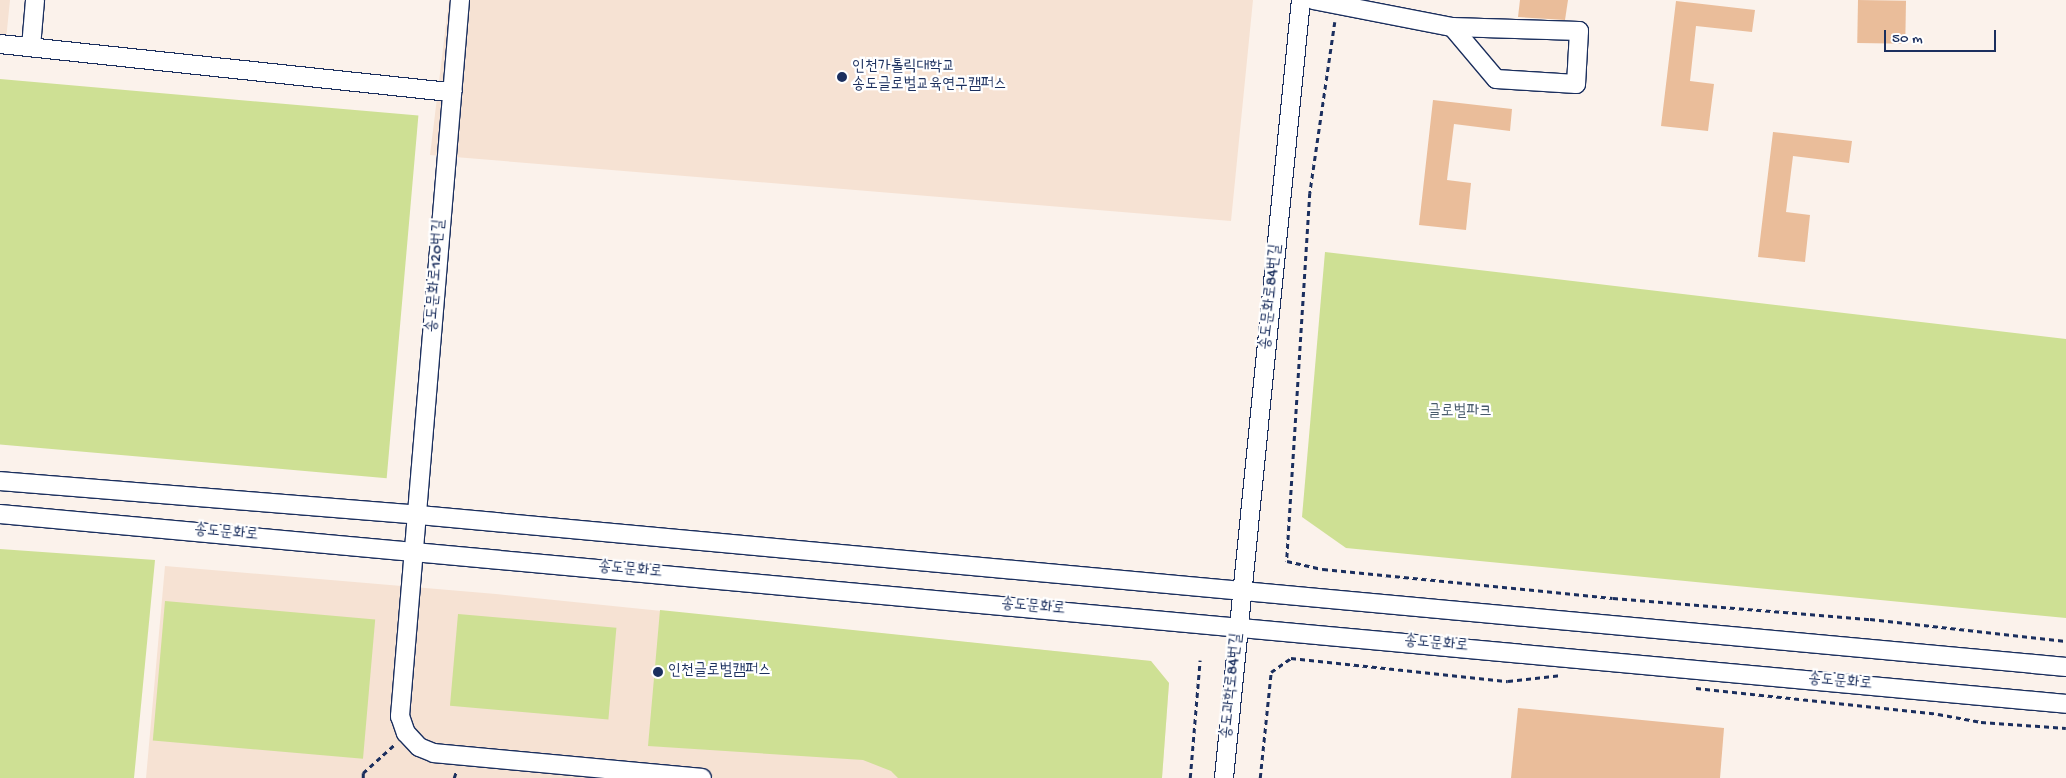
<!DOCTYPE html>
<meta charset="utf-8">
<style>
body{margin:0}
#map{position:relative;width:2066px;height:778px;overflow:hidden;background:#fbf2eb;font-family:"Gochi Hand","Poor Story",sans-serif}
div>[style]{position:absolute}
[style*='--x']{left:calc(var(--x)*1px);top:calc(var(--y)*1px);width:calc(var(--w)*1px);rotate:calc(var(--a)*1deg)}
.built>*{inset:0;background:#f6e2d3}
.green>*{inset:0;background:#cee094;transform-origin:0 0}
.building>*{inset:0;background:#eabd9a;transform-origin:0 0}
.path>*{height:2.5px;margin-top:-1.25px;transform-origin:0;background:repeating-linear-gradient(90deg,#1b2f5e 0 5px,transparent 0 9px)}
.roads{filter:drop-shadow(1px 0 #1b2f5e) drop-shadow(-1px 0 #1b2f5e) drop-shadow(0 1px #1b2f5e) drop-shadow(0 -1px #1b2f5e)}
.minor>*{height:18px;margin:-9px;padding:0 9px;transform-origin:9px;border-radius:9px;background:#fff}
.dots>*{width:14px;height:14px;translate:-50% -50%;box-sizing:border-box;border:2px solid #fff;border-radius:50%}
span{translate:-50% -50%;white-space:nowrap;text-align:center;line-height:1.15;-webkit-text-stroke:4.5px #fff;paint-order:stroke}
.poi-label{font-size:16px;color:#1b2f5e}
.left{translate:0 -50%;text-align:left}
.street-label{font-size:16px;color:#1b2f5e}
.park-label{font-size:16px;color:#485b6c}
.scale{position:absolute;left:1884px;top:30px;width:112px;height:22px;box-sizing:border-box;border:2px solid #1b2f5e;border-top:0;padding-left:6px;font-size:15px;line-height:18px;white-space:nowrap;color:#1b2f5e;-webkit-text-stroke:4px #fff;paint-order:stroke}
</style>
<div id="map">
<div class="built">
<i style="clip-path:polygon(0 0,10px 0,6px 40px,0 45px)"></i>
<i style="clip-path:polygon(449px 0,1253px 0,1231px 221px,430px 155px)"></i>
<i style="clip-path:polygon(165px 566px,496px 594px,1151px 661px,1169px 683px,1162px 778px,146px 778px)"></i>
</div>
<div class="green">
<i style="left:0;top:79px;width:420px;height:364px;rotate:5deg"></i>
<i style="clip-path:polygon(1325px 252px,2066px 339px,2066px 618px,1346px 548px,1302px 517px)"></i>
<i style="clip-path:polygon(0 549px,155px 560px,134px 778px,0 778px)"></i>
<i style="left:165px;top:601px;width:211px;height:140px;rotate:5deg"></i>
<i style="clip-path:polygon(660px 610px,1151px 661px,1169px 683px,1162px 778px,898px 778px,891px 771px,863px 760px,648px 746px)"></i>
<i style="left:458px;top:614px;width:159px;height:92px;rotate:5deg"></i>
</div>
<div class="building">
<i style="clip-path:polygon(1520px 0,1568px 0,1565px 20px,1518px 17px)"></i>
<i style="left:1858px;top:0;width:48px;height:43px;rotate:1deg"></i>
<i style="clip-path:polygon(1676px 1px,1755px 10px,1752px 32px,1696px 26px,1690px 81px,1714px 84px,1708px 131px,1661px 126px)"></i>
<i style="clip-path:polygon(1433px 100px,1512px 109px,1510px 131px,1454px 124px,1447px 180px,1471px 183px,1466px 230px,1419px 225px)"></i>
<i style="clip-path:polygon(1773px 132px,1852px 141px,1849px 163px,1793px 156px,1786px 212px,1810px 215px,1805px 262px,1758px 257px)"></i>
<i style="clip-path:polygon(1518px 708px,1724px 728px,1720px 778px,1511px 778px)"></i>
</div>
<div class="path">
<i style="--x:1335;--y:22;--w:173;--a:98.3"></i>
<i style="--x:1310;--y:193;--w:369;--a:93.6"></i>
<i style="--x:1287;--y:561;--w:37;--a:13"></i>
<i style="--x:1323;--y:569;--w:291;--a:5.7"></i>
<i style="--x:1613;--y:598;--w:258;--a:4.7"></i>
<i style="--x:1870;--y:619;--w:197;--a:6.4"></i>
<i style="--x:1696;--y:688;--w:243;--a:6.1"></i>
<i style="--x:1938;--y:714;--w:44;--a:10.5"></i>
<i style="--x:1981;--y:722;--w:85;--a:4"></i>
<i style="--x:363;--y:778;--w:5;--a:-90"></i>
<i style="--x:363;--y:773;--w:43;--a:-42.2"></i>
<i style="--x:454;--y:778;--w:6;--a:-72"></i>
<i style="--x:1190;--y:778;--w:118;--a:-85.2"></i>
<i style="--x:1260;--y:778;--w:107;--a:-84.1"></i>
<i style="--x:1271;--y:672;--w:24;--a:-35"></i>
<i style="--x:1291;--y:658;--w:218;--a:6.1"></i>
<i style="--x:1508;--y:681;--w:54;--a:-6.3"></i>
</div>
<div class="roads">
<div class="minor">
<i style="--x:460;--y:0;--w:719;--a:94.79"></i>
<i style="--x:400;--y:716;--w:18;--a:71"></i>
<i style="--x:406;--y:733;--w:19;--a:47"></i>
<i style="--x:419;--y:747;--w:16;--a:22"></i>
<i style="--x:434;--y:753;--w:269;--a:5.3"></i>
<i style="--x:1313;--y:0;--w:142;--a:11"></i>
<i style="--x:1452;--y:27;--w:127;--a:1.8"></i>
<i style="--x:1579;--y:31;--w:53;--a:93.2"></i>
<i style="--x:1576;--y:84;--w:80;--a:-176.4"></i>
<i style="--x:1496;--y:79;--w:68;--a:-130.2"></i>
<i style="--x:0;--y:44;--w:455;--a:6.1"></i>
<i style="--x:31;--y:47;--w:47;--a:-85.1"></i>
<i style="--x:0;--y:481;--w:420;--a:4.6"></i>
<i style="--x:419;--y:515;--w:1654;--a:5.27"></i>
<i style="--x:0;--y:514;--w:2075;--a:5.25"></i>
<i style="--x:1224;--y:778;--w:782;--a:-84.35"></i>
</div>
</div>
<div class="dots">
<i style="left:842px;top:77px;background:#1b2f5e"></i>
<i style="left:658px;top:672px;background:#1b2f5e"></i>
</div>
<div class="poi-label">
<span class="left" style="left:852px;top:77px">인천가톨릭대학교<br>송도글로벌교육연구캠퍼스</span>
<span class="left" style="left:668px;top:672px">인천글로벌캠퍼스</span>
</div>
<div class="street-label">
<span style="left:437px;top:276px;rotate:-86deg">송도문화로120번길</span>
<span style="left:1272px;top:297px;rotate:-84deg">송도문화로84번길</span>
<span style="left:226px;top:534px;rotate:5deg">송도문화로</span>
<span style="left:630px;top:571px;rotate:5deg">송도문화로</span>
<span style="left:1033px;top:608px;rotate:5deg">송도문화로</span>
<span style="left:1436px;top:645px;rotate:5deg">송도문화로</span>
<span style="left:1840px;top:683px;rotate:5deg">송도문화로</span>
<span style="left:1233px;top:686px;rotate:-84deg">송도과학로84번길</span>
</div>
<div class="park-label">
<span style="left:1460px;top:413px">글로벌파크</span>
</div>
<div class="scale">50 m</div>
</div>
